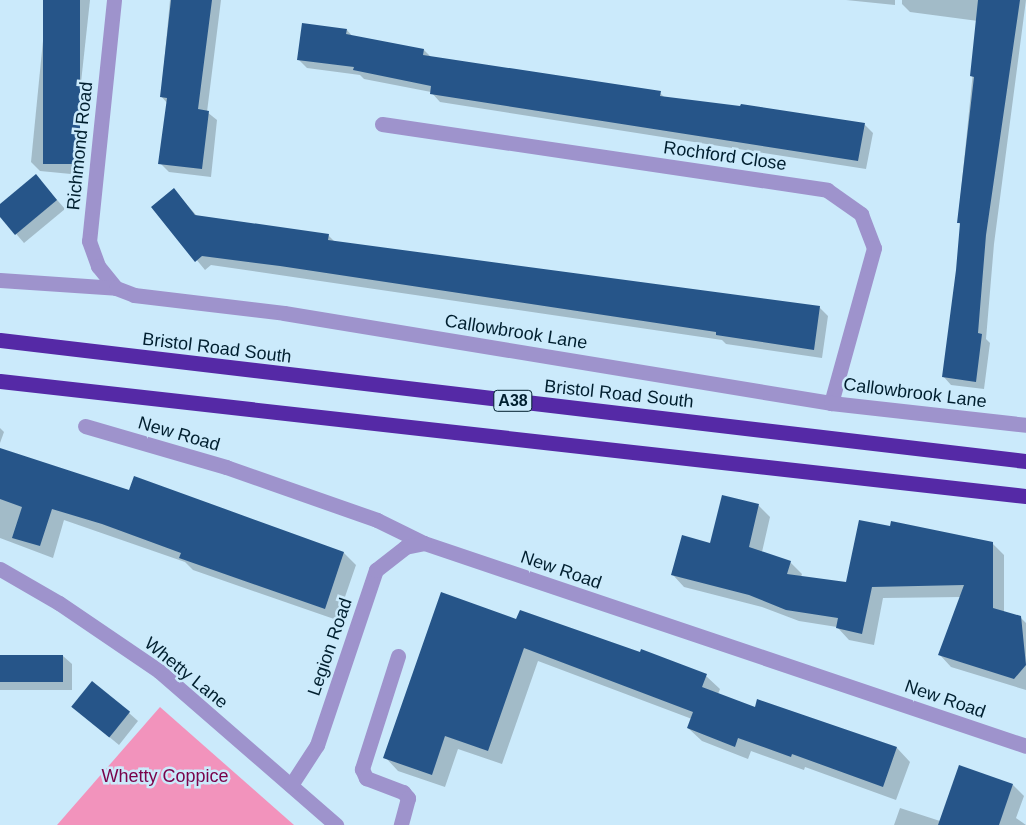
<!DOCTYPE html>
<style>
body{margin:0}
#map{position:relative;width:1026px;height:825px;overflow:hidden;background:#cbeafb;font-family:Arial,sans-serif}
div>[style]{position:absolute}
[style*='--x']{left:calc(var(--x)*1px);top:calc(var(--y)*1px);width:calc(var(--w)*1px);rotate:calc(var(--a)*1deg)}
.forest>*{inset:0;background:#f293bc}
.shadow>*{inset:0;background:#0003}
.building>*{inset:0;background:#265589;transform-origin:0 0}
.minor>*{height:15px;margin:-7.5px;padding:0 7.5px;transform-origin:7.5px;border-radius:7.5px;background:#9e93cc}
.highway>*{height:15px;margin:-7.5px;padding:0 7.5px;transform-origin:7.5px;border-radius:7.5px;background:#5529a6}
span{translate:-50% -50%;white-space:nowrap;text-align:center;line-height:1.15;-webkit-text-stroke:5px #cbeafb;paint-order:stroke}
.shield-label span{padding:1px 4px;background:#cbeafb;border:1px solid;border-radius:4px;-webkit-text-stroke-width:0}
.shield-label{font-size:16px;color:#001f2f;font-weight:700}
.street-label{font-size:18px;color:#001f2f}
.park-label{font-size:18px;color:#79034a}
</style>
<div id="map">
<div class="forest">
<i style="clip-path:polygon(160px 707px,294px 825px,57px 825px)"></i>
</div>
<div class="shadow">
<i style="clip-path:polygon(47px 0,90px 0,71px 174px,40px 171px,31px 162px)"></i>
<i style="clip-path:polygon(170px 0,221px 0,207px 112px,217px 120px,211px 177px,169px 172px,160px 163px,167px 103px,161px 96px)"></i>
<i style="clip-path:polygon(846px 0,895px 0,895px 5px)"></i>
<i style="clip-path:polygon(902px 0,1026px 0,994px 244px,986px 339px,990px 343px,984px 389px,951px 385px,943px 376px,957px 270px,961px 225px,958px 222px,978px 21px,910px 12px,902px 4px)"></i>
<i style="clip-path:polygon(347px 30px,353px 37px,424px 50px,431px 57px,660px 93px,665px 98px,864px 124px,873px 133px,866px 169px,440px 102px,431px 92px,364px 79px,360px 75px,307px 68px,298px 59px)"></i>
<i style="clip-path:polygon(44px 185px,65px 209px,24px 243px,0 215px,0 206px)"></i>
<i style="clip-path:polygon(174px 190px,197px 216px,328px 235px,335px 242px,819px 307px,828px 316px,822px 358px,726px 344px,722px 340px,211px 265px,205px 270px,153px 207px)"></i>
<i style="clip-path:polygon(0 428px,4px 432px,0 443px)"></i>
<i style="clip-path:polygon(0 449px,130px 491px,344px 553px,356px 565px,337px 620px,193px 570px,185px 562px,64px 520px,53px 558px,0 538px)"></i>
<i style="clip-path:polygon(723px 496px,759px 506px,770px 517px,762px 552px,790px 562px,802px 574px,801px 577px,847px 583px,992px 543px,1004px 555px,1004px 613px,1020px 617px,1026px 623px,1026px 690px,951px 667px,940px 655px,961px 597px,883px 598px,874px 645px,849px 640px,837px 627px,799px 621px,762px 607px,684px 587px,673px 575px,711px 544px)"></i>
<i style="clip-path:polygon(517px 621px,706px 676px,720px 689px,718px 694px,756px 708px,758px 701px,897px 748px,910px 762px,896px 800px,805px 767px,804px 770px,751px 751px,748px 759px,702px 741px,688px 728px,692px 719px,538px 661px,502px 764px,458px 749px,445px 787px,398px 771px,385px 757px)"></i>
<i style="clip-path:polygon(0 656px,63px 656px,72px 664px,72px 690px,0 690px)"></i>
<i style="clip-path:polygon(73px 707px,129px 713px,138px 721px,119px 745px)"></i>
<i style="clip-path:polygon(1013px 785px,1024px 796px,1016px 818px,1026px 825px,894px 825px,900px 808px,940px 821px)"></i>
</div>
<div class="building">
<i style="left:43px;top:0;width:37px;height:164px"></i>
<i style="clip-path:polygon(171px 0,212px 0,198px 109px,209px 111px,202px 169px,158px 164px,167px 98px,160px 97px)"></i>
<i style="clip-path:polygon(978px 0,1020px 0,986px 235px,978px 333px,982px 334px,976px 382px,942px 377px,956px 270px,960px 223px,957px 223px,974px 77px,970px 76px)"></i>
<i style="clip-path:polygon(302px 23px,347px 29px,346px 34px,424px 49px,423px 55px,661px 91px,660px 96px,740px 106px,741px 104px,865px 123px,858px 161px,430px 94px,431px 86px,353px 70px,354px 67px,297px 60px)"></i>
<i style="clip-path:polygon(36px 174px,57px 200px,15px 235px,0 217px,0 204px)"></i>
<i style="clip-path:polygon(174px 188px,195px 215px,329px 234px,328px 240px,820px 306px,814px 350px,716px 335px,716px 332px,280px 266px,202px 256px,195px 262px,151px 207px)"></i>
<i style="clip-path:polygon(0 448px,129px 490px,134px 476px,344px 552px,325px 609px,179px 558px,181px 553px,102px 524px,52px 509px,40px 546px,12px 538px,22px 507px,0 499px)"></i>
<i style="clip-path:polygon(722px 495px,759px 504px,749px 547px,791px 561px,787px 574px,846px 582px,859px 520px,890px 526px,891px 521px,993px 542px,993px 608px,1021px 616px,1026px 665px,1014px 679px,938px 655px,964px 585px,872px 587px,862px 634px,836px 628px,838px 618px,786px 610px,749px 595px,671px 575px,682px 535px,710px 543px)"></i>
<i style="clip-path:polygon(441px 592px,516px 619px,520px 610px,640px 652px,641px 649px,707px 674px,702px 687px,755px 707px,757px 699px,897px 747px,883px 787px,792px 754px,791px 757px,738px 738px,735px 747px,687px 728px,693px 712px,524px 648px,488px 751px,445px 736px,432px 775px,383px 758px)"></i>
<i style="left:0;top:655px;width:63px;height:27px"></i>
<i style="left:92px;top:681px;width:49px;height:33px;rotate:39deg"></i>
<i style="clip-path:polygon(959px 765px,1013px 784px,999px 825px,938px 825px)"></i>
</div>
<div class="minor">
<i style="--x:114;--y:0;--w:242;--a:95.9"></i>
<i style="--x:89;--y:241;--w:27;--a:70"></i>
<i style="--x:98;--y:266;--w:28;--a:51"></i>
<i style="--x:382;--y:124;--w:450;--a:8.4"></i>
<i style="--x:827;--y:190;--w:42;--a:35.2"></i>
<i style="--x:861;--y:214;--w:36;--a:69"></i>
<i style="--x:874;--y:248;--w:161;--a:105.5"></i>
<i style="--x:0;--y:280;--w:116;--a:3.9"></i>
<i style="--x:116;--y:288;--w:19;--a:21"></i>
<i style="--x:134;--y:295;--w:151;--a:6.8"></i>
<i style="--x:284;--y:313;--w:554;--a:9.34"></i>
<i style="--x:831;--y:403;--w:196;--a:6.4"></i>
<i style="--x:85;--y:426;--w:147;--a:16.2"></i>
<i style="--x:226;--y:467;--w:160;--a:19.3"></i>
<i style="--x:377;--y:520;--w:52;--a:26.1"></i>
<i style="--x:424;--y:543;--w:635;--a:18.63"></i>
<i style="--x:0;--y:569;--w:68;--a:30"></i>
<i style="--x:59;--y:603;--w:121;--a:34.2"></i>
<i style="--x:159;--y:671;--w:235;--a:41"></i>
<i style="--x:398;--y:656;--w:119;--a:107.7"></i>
<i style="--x:362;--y:769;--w:10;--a:66"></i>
<i style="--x:366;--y:778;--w:40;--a:21"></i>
<i style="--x:403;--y:792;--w:8;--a:50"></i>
<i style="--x:408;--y:798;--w:28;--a:105"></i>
<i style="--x:291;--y:785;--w:48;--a:-57"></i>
<i style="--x:317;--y:745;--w:185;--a:-71.4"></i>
<i style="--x:376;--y:570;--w:37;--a:-38"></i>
<i style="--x:405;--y:547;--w:19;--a:-12"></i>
</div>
<div class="highway">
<i style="--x:0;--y:340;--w:1033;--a:6.73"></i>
<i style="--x:0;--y:381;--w:1032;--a:6.4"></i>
</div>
<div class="shield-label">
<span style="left:513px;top:401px">A38</span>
</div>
<div class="street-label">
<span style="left:80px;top:146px;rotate:-84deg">Richmond Road</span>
<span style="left:725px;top:156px;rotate:8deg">Rochford Close</span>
<span style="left:516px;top:332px;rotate:9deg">Callowbrook Lane</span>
<span style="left:217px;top:348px;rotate:7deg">Bristol Road South</span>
<span style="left:915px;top:393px;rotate:7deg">Callowbrook Lane</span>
<span style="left:619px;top:394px;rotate:6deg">Bristol Road South</span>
<span style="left:179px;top:434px;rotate:16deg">New Road</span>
<span style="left:561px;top:570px;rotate:19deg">New Road</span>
<span style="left:330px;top:647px;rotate:-71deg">Legion Road</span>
<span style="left:186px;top:673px;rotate:39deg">Whetty Lane</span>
<span style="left:945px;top:699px;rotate:19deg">New Road</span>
</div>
<div class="park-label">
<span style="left:165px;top:776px">Whetty Coppice</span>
</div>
</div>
